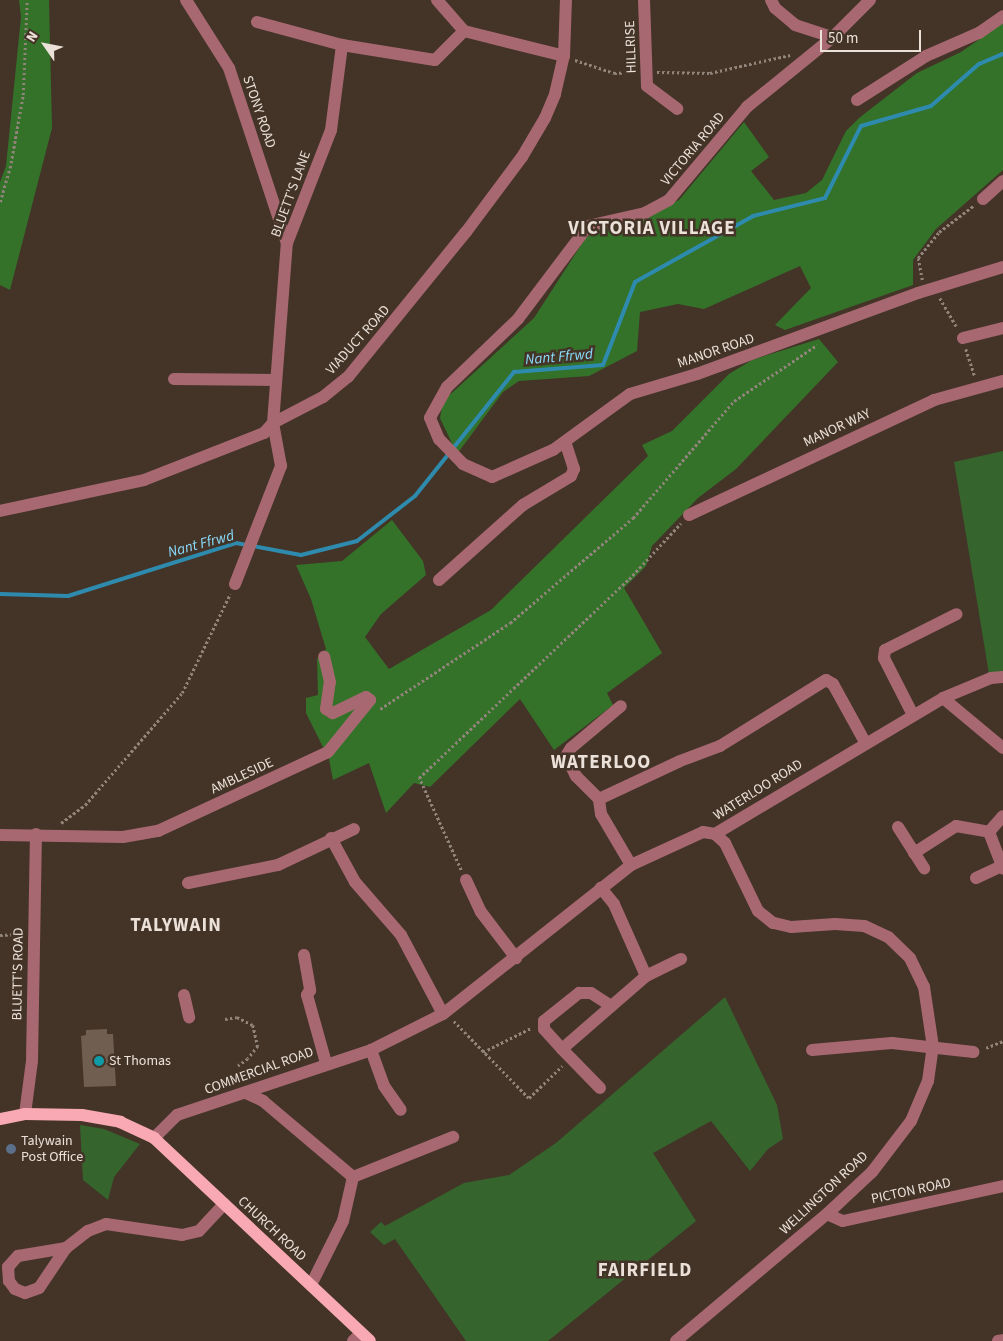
<!DOCTYPE html>
<style>
body{margin:0}
#map{position:relative;width:1003px;height:1341px;overflow:hidden;background:#433427;font-family:"Source Sans 3",sans-serif}
div>[style]{position:absolute}
[style*='--x']{left:calc(var(--x)*1px);top:calc(var(--y)*1px);width:calc(var(--w)*1px);rotate:calc(var(--a)*1deg)}
.green>*{inset:0;background:#35652d}
.forest>*{inset:0;background:#34722a}
.stream>*{height:4px;margin:-2px;padding:0 2px;transform-origin:2px;border-radius:2px;background:#2e8bad}
.building>*{inset:0;background:#705f51}
.path>*{height:2.5px;margin-top:-1.25px;transform-origin:0;background:repeating-linear-gradient(90deg,#91847a 0 2.5px,transparent 0 5px)}
.minor>*{height:12px;margin:-6px;padding:0 6px;transform-origin:6px;border-radius:6px;background:#a86871}
.major>*{height:12px;margin:-6px;padding:0 6px;transform-origin:6px;border-radius:6px;background:#f8a9b3}
.dots>*{width:14px;height:14px;translate:-50% -50%;box-sizing:border-box;border:2px solid #433427;border-radius:50%}
span{translate:-50% -50%;white-space:nowrap;text-align:center;line-height:1.15;-webkit-text-stroke:5px #433427;paint-order:stroke}
.street-label{font-size:14px;color:#ebe1d9}
.poi-label{font-size:14px;color:#ebe1d9}
.left{translate:0 -50%;text-align:left}
.water-label{font-size:15px;color:#8adbfc;font-style:italic}
.district-label{font-size:19px;color:#ebe1d9;font-weight:700;letter-spacing:1px}
.north{position:absolute;left:20px;top:20px;width:50px;height:50px;-webkit-text-stroke:4px #433427;paint-order:stroke;rotate:303deg;font-size:14px;font-weight:700;line-height:20px;text-align:center;color:#ebe1d9}
.north::after{content:'';display:block;margin:auto;width:18px;height:22px;background:#ebe1d9;clip-path:polygon(50% 0,100% 100%,50% 72%,0 100%)}
.scale{position:absolute;left:820px;top:30px;width:101px;height:22px;box-sizing:border-box;border:2px solid #ebe1d9;border-top:0;padding-left:6px;font-size:15px;line-height:18px;white-space:nowrap;color:#ebe1d9;-webkit-text-stroke:4px #433427;paint-order:stroke}
</style>
<div id="map">
<div class="green">
<i style="clip-path:polygon(1003px 451px,1003px 672px,989px 674px,954px 462px)"></i>
<i style="clip-path:polygon(725px 997px,777px 1105px,783px 1139px,768px 1149px,750px 1171px,711px 1121px,653px 1153px,696px 1221px,548px 1341px,466px 1341px,395px 1239px,384px 1245px,370px 1232px,381px 1222px,385px 1226px,464px 1183px,509px 1175px,556px 1143px)"></i>
<i style="clip-path:polygon(80px 1125px,104px 1129px,140px 1144px,114px 1177px,108px 1200px,83px 1180px)"></i>
</div>
<div class="forest">
<i style="clip-path:polygon(19px 0,49px 0,52px 128px,10px 290px,0 285px,0 182px,6px 166px,21px 17px)"></i>
<i style="clip-path:polygon(1003px 23px,1003px 170px,936px 229px,913px 260px,913px 285px,785px 330px,775px 325px,811px 288px,800px 266px,704px 309px,678px 304px,640px 312px,637px 351px,589px 376px,519px 381px,503px 392px,457px 454px,440px 418px,443px 401px,534px 318px,585px 239px,598px 227px,642px 217px,679px 200px,744px 122px,769px 157px,751px 171px,774px 200px,806px 193px,822px 180px,846px 131px,859px 118px,917px 73px,961px 52px)"></i>
<i style="clip-path:polygon(819px 339px,838px 362px,736px 469px,698px 498px,652px 546px,646px 566px,624px 588px,662px 653px,607px 693px,613px 705px,554px 750px,520px 699px,430px 787px,414px 783px,386px 813px,369px 763px,333px 780px,329px 759px,306px 713px,306px 698px,318px 695px,317px 659px,326px 649px,311px 599px,296px 565px,342px 561px,392px 520px,423px 561px,426px 575px,381px 614px,365px 637px,389px 669px,491px 610px,648px 456px,642px 445px,672px 431px,729px 374px,752px 360px)"></i>
</div>
<div class="stream">
<i style="--x:0;--y:594;--w:68;--a:1.7"></i>
<i style="--x:68;--y:596;--w:176;--a:-17.5"></i>
<i style="--x:236;--y:543;--w:66;--a:10.5"></i>
<i style="--x:301;--y:555;--w:58;--a:-14"></i>
<i style="--x:357;--y:541;--w:73;--a:-37.8"></i>
<i style="--x:415;--y:496;--w:159;--a:-51.4"></i>
<i style="--x:514;--y:372;--w:89;--a:-4.5"></i>
<i style="--x:603;--y:365;--w:89;--a:-68.9"></i>
<i style="--x:635;--y:282;--w:135;--a:-29.2"></i>
<i style="--x:753;--y:216;--w:74;--a:-14"></i>
<i style="--x:825;--y:198;--w:80;--a:-63.4"></i>
<i style="--x:861;--y:126;--w:73;--a:-15.9"></i>
<i style="--x:931;--y:106;--w:64;--a:-41.2"></i>
<i style="--x:979;--y:64;--w:26;--a:-23"></i>
</div>
<div class="building">
<i style="clip-path:polygon(107px 1029px,107px 1034px,113px 1034px,116px 1086px,84px 1087px,81px 1036px,86px 1035px,86px 1030px)"></i>
</div>
<div class="path">
<i style="--x:575;--y:60;--w:41;--a:18.4"></i>
<i style="--x:614;--y:73;--w:20;--a:-3"></i>
<i style="--x:657;--y:72;--w:53;--a:1.1"></i>
<i style="--x:710;--y:73;--w:82;--a:-12.7"></i>
<i style="--x:0;--y:202;--w:35;--a:-74"></i>
<i style="--x:10;--y:168;--w:74;--a:-79.9"></i>
<i style="--x:23;--y:95;--w:95;--a:-87.6"></i>
<i style="--x:922;--y:280;--w:22;--a:-100"></i>
<i style="--x:918;--y:258;--w:33;--a:-51"></i>
<i style="--x:939;--y:232;--w:43;--a:-37.4"></i>
<i style="--x:940;--y:298;--w:34;--a:60"></i>
<i style="--x:966;--y:349;--w:29;--a:72"></i>
<i style="--x:380;--y:709;--w:156;--a:-33.5"></i>
<i style="--x:510;--y:623;--w:162;--a:-40.5"></i>
<i style="--x:633;--y:518;--w:155;--a:-49.2"></i>
<i style="--x:734;--y:401;--w:100;--a:-34"></i>
<i style="--x:61;--y:823;--w:30;--a:-37"></i>
<i style="--x:85;--y:805;--w:148;--a:-49.1"></i>
<i style="--x:182;--y:693;--w:110;--a:-64.1"></i>
<i style="--x:461;--y:870;--w:101;--a:-114.5"></i>
<i style="--x:419;--y:778;--w:289;--a:-43.5"></i>
<i style="--x:629;--y:579;--w:76;--a:-47.1"></i>
<i style="--x:0;--y:935;--w:21;--a:-3"></i>
<i style="--x:225;--y:1019;--w:12;--a:-9"></i>
<i style="--x:237;--y:1017;--w:18;--a:27"></i>
<i style="--x:253;--y:1025;--w:22;--a:77"></i>
<i style="--x:258;--y:1046;--w:16;--a:128"></i>
<i style="--x:248;--y:1059;--w:12;--a:145"></i>
<i style="--x:454;--y:1021;--w:107;--a:45.8"></i>
<i style="--x:529;--y:1098;--w:46;--a:-44.1"></i>
<i style="--x:986;--y:1048;--w:18;--a:-22"></i>
<i style="--x:483;--y:1052;--w:54;--a:-26.6"></i>
</div>
<div class="minor">
<i style="--x:186;--y:0;--w:80;--a:57.7"></i>
<i style="--x:229;--y:68;--w:184;--a:71.7"></i>
<i style="--x:437;--y:0;--w:41;--a:48.9"></i>
<i style="--x:644;--y:0;--w:86;--a:88"></i>
<i style="--x:647;--y:86;--w:38;--a:37"></i>
<i style="--x:771;--y:0;--w:9;--a:63"></i>
<i style="--x:775;--y:8;--w:26;--a:40"></i>
<i style="--x:795;--y:25;--w:40;--a:18"></i>
<i style="--x:870;--y:0;--w:52;--a:135"></i>
<i style="--x:833;--y:37;--w:111;--a:140.9"></i>
<i style="--x:747;--y:107;--w:121;--a:130"></i>
<i style="--x:669;--y:200;--w:27;--a:152"></i>
<i style="--x:645;--y:213;--w:58;--a:167.2"></i>
<i style="--x:588;--y:226;--w:116;--a:127"></i>
<i style="--x:518;--y:319;--w:98;--a:136.2"></i>
<i style="--x:447;--y:387;--w:35;--a:119"></i>
<i style="--x:430;--y:418;--w:23;--a:67"></i>
<i style="--x:439;--y:439;--w:35;--a:46"></i>
<i style="--x:463;--y:464;--w:32;--a:24"></i>
<i style="--x:492;--y:477;--w:67;--a:-23.9"></i>
<i style="--x:553;--y:450;--w:95;--a:-36"></i>
<i style="--x:630;--y:394;--w:70;--a:-16.6"></i>
<i style="--x:697;--y:374;--w:235;--a:-20.1"></i>
<i style="--x:918;--y:293;--w:89;--a:-17"></i>
<i style="--x:257;--y:22;--w:88;--a:15.1"></i>
<i style="--x:857;--y:100;--w:82;--a:-32.5"></i>
<i style="--x:926;--y:56;--w:58;--a:-23.5"></i>
<i style="--x:979;--y:33;--w:29;--a:-35"></i>
<i style="--x:983;--y:199;--w:27;--a:-42"></i>
<i style="--x:963;--y:338;--w:41;--a:-14"></i>
<i style="--x:174;--y:379;--w:102;--a:0.6"></i>
<i style="--x:0;--y:511;--w:147;--a:-12.1"></i>
<i style="--x:144;--y:480;--w:129;--a:-21.4"></i>
<i style="--x:264;--y:433;--w:13;--a:-48"></i>
<i style="--x:273;--y:423;--w:56;--a:-27.5"></i>
<i style="--x:323;--y:397;--w:32;--a:-39"></i>
<i style="--x:348;--y:377;--w:187;--a:-50.9"></i>
<i style="--x:466;--y:232;--w:94;--a:-53.3"></i>
<i style="--x:522;--y:157;--w:45;--a:-59.5"></i>
<i style="--x:545;--y:118;--w:26;--a:-67"></i>
<i style="--x:555;--y:94;--w:39;--a:-77"></i>
<i style="--x:564;--y:56;--w:56;--a:-88"></i>
<i style="--x:689;--y:515;--w:271;--a:-25.1"></i>
<i style="--x:934;--y:400;--w:72;--a:-15.4"></i>
<i style="--x:439;--y:580;--w:113;--a:-41.8"></i>
<i style="--x:523;--y:505;--w:56;--a:-31.1"></i>
<i style="--x:571;--y:476;--w:8;--a:-67"></i>
<i style="--x:574;--y:469;--w:28;--a:-108"></i>
<i style="--x:235;--y:584;--w:127;--a:-68.7"></i>
<i style="--x:281;--y:466;--w:44;--a:-100.5"></i>
<i style="--x:273;--y:423;--w:181;--a:-85.6"></i>
<i style="--x:287;--y:243;--w:121;--a:-68.7"></i>
<i style="--x:331;--y:130;--w:86;--a:-82.6"></i>
<i style="--x:342;--y:45;--w:94;--a:9.2"></i>
<i style="--x:435;--y:60;--w:41;--a:-45"></i>
<i style="--x:464;--y:31;--w:103;--a:14"></i>
<i style="--x:943;--y:698;--w:78;--a:39.8"></i>
<i style="--x:913;--y:715;--w:64;--a:-117"></i>
<i style="--x:884;--y:658;--w:8;--a:-83"></i>
<i style="--x:885;--y:650;--w:80;--a:-26.6"></i>
<i style="--x:599;--y:799;--w:33;--a:-135"></i>
<i style="--x:576;--y:776;--w:22;--a:-117"></i>
<i style="--x:566;--y:756;--w:9;--a:-58"></i>
<i style="--x:571;--y:748;--w:65;--a:-40"></i>
<i style="--x:898;--y:827;--w:49;--a:57.6"></i>
<i style="--x:989;--y:832;--w:39;--a:69"></i>
<i style="--x:989;--y:832;--w:21;--a:-49"></i>
<i style="--x:0;--y:835;--w:123;--a:0.9"></i>
<i style="--x:123;--y:837;--w:36;--a:-10"></i>
<i style="--x:158;--y:831;--w:187;--a:-24.9"></i>
<i style="--x:328;--y:752;--w:67;--a:-51.1"></i>
<i style="--x:370;--y:700;--w:5;--a:-143"></i>
<i style="--x:366;--y:697;--w:37;--a:154"></i>
<i style="--x:333;--y:713;--w:8;--a:-150"></i>
<i style="--x:326;--y:709;--w:27;--a:-82"></i>
<i style="--x:330;--y:682;--w:26;--a:-103"></i>
<i style="--x:331;--y:838;--w:50;--a:61.4"></i>
<i style="--x:355;--y:882;--w:70;--a:49"></i>
<i style="--x:401;--y:935;--w:89;--a:62"></i>
<i style="--x:914;--y:853;--w:50;--a:-32.7"></i>
<i style="--x:956;--y:826;--w:34;--a:10"></i>
<i style="--x:631;--y:865;--w:59;--a:-120.5"></i>
<i style="--x:601;--y:814;--w:15;--a:-98"></i>
<i style="--x:599;--y:799;--w:89;--a:-25.1"></i>
<i style="--x:680;--y:761;--w:43;--a:-20.6"></i>
<i style="--x:720;--y:746;--w:125;--a:-31.9"></i>
<i style="--x:826;--y:680;--w:8;--a:30"></i>
<i style="--x:833;--y:684;--w:66;--a:61.1"></i>
<i style="--x:976;--y:878;--w:29;--a:-25"></i>
<i style="--x:466;--y:880;--w:35;--a:65"></i>
<i style="--x:481;--y:912;--w:58;--a:52.7"></i>
<i style="--x:188;--y:883;--w:92;--a:-11.3"></i>
<i style="--x:278;--y:865;--w:84;--a:-25.3"></i>
<i style="--x:304;--y:955;--w:36;--a:80"></i>
<i style="--x:310;--y:990;--w:6;--a:121"></i>
<i style="--x:307;--y:995;--w:71;--a:74.4"></i>
<i style="--x:646;--y:976;--w:39;--a:-26"></i>
<i style="--x:184;--y:995;--w:23;--a:77"></i>
<i style="--x:562;--y:1049;--w:27;--a:-132"></i>
<i style="--x:544;--y:1029;--w:8;--a:-90"></i>
<i style="--x:544;--y:1021;--w:45;--a:-38.7"></i>
<i style="--x:579;--y:993;--w:12;--a:0"></i>
<i style="--x:591;--y:993;--w:24;--a:33"></i>
<i style="--x:371;--y:1050;--w:38;--a:70"></i>
<i style="--x:384;--y:1086;--w:29;--a:55"></i>
<i style="--x:812;--y:1050;--w:80;--a:-5"></i>
<i style="--x:892;--y:1043;--w:82;--a:6.3"></i>
<i style="--x:600;--y:1088;--w:54;--a:-134.3"></i>
<i style="--x:562;--y:1049;--w:111;--a:-41"></i>
<i style="--x:646;--y:976;--w:79;--a:-114"></i>
<i style="--x:614;--y:904;--w:21;--a:-129"></i>
<i style="--x:246;--y:1093;--w:19;--a:25"></i>
<i style="--x:263;--y:1101;--w:118;--a:40.2"></i>
<i style="--x:353;--y:1177;--w:45;--a:102.8"></i>
<i style="--x:343;--y:1221;--w:72;--a:116.6"></i>
<i style="--x:25;--y:1114;--w:53;--a:-82.5"></i>
<i style="--x:32;--y:1061;--w:227;--a:-89"></i>
<i style="--x:154;--y:1138;--w:33;--a:-45"></i>
<i style="--x:177;--y:1115;--w:205;--a:-18.5"></i>
<i style="--x:371;--y:1050;--w:80;--a:-26.6"></i>
<i style="--x:443;--y:1014;--w:240;--a:-38.4"></i>
<i style="--x:631;--y:865;--w:79;--a:-24.6"></i>
<i style="--x:703;--y:832;--w:12;--a:9"></i>
<i style="--x:715;--y:834;--w:265;--a:-30.8"></i>
<i style="--x:943;--y:698;--w:52;--a:-22.6"></i>
<i style="--x:991;--y:678;--w:12;--a:-5"></i>
<i style="--x:353;--y:1177;--w:108;--a:-21.8"></i>
<i style="--x:827;--y:1214;--w:17;--a:24"></i>
<i style="--x:843;--y:1221;--w:164;--a:-12.3"></i>
<i style="--x:66;--y:1248;--w:48;--a:124"></i>
<i style="--x:39;--y:1288;--w:15;--a:160"></i>
<i style="--x:25;--y:1293;--w:11;--a:-158"></i>
<i style="--x:15;--y:1289;--w:10;--a:-127"></i>
<i style="--x:9;--y:1281;--w:14;--a:-94"></i>
<i style="--x:8;--y:1267;--w:15;--a:-48"></i>
<i style="--x:18;--y:1256;--w:49;--a:-9.5"></i>
<i style="--x:66;--y:1248;--w:28;--a:-38"></i>
<i style="--x:88;--y:1231;--w:19;--a:-21"></i>
<i style="--x:106;--y:1224;--w:77;--a:8.2"></i>
<i style="--x:182;--y:1235;--w:17;--a:-13"></i>
<i style="--x:199;--y:1231;--w:37;--a:-47"></i>
<i style="--x:353;--y:1341;--w:11;--a:-45"></i>
<i style="--x:676;--y:1341;--w:197;--a:-40.1"></i>
<i style="--x:827;--y:1214;--w:62;--a:-43"></i>
<i style="--x:872;--y:1172;--w:64;--a:-52.6"></i>
<i style="--x:911;--y:1121;--w:43;--a:-67"></i>
<i style="--x:928;--y:1081;--w:34;--a:-82"></i>
<i style="--x:933;--y:1047;--w:61;--a:-98.5"></i>
<i style="--x:924;--y:987;--w:32;--a:-116"></i>
<i style="--x:910;--y:958;--w:30;--a:-136"></i>
<i style="--x:888;--y:937;--w:26;--a:-155"></i>
<i style="--x:864;--y:926;--w:29;--a:-176"></i>
<i style="--x:835;--y:924;--w:44;--a:176.1"></i>
<i style="--x:791;--y:927;--w:18;--a:-167"></i>
<i style="--x:773;--y:923;--w:19;--a:-141"></i>
<i style="--x:758;--y:911;--w:76;--a:-115.9"></i>
<i style="--x:725;--y:843;--w:13;--a:-138"></i>
<i style="--x:998;--y:1341;--w:5;--a:-11"></i>
</div>
<div class="major">
<i style="--x:0;--y:1119;--w:25;--a:-11"></i>
<i style="--x:25;--y:1114;--w:57;--a:1"></i>
<i style="--x:82;--y:1115;--w:39;--a:10"></i>
<i style="--x:120;--y:1122;--w:38;--a:25"></i>
<i style="--x:154;--y:1138;--w:296;--a:43.2"></i>
</div>
<div class="dots">
<i style="left:99px;top:1061px;background:#0f9aa8"></i>
<i style="left:11px;top:1149px;background:#5c6f8a"></i>
</div>
<div class="street-label">
<span style="left:631px;top:47px;rotate:-92deg">HILLRISE</span>
<span style="left:259px;top:112px;rotate:71deg">STONY ROAD</span>
<span style="left:693px;top:149px;rotate:-50deg">VICTORIA ROAD</span>
<span style="left:291px;top:194px;rotate:-70deg">BLUETT'S LANE</span>
<span style="left:358px;top:340px;rotate:-48deg">VIADUCT ROAD</span>
<span style="left:716px;top:351px;rotate:-19deg">MANOR ROAD</span>
<span style="left:837px;top:428px;rotate:-25deg">MANOR WAY</span>
<span style="left:242px;top:776px;rotate:-25deg">AMBLESIDE</span>
<span style="left:758px;top:790px;rotate:-32deg">WATERLOO ROAD</span>
<span style="left:18px;top:974px;rotate:-89deg">BLUETT'S ROAD</span>
<span style="left:259px;top:1071px;rotate:-20deg">COMMERCIAL ROAD</span>
<span style="left:911px;top:1191px;rotate:-12deg">PICTON ROAD</span>
<span style="left:824px;top:1193px;rotate:-43deg">WELLINGTON ROAD</span>
<span style="left:272px;top:1229px;rotate:43deg">CHURCH ROAD</span>
</div>
<div class="poi-label">
<span class="left" style="left:109px;top:1061px">St Thomas</span>
<span class="left" style="left:21px;top:1149px">Talywain<br>Post Office</span>
</div>
<div class="water-label">
<span style="left:559px;top:357px;rotate:-5deg">Nant Ffrwd</span>
<span style="left:201px;top:544px;rotate:-15deg">Nant Ffrwd</span>
</div>
<div class="district-label">
<span style="left:652px;top:229px">VICTORIA VILLAGE</span>
<span style="left:601px;top:763px">WATERLOO</span>
<span style="left:176px;top:926px">TALYWAIN</span>
<span style="left:645px;top:1271px">FAIRFIELD</span>
</div>
<div class="north">N</div>
<div class="scale">50 m</div>
</div>
